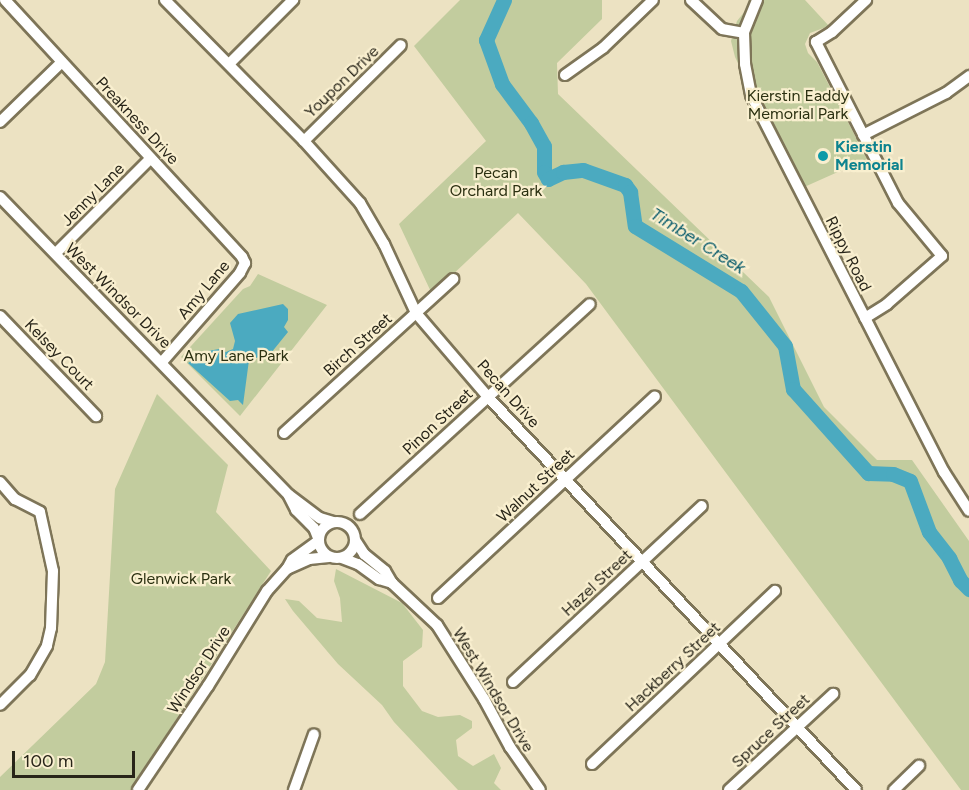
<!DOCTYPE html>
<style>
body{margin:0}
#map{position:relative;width:969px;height:790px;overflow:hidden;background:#ece2c2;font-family:Figtree,sans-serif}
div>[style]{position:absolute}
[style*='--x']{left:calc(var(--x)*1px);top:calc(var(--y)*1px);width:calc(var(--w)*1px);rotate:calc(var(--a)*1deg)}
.green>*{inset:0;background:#c2cc9e}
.water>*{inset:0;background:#4baac0}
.river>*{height:15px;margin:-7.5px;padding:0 7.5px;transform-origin:7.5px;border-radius:7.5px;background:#4baac0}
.roads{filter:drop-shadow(2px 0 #7e7558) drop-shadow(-2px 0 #7e7558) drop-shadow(0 2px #7e7558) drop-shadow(0 -2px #7e7558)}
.minor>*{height:10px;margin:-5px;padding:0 5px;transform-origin:5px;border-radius:5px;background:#fff}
.minor>.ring{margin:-5px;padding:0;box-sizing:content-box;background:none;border:10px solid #fff;border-radius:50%}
.dots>*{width:16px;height:16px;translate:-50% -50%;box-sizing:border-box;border:3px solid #f9efcf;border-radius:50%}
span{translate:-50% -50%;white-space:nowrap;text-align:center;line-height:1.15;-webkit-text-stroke:4.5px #f9efcf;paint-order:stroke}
.street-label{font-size:16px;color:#282519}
.park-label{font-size:16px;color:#2b3011}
.culture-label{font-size:16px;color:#0d838f;font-weight:700}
.left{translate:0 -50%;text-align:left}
.water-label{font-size:18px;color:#085b6b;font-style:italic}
.scale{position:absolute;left:12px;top:751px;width:123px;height:27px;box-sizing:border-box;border:3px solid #282519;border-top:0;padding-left:8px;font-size:18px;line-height:21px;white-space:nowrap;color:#282519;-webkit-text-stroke:4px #f9efcf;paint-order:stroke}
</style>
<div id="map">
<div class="green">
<i style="clip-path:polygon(460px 0,602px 0,602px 19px,557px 63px,558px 94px,769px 297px,824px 407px,877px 460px,912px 460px,969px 541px,969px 790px,961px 790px,586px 284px,518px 213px,432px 294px,399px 224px,486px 141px,414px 46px)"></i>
<i style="clip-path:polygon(754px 0,805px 0,829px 26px,810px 33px,805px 44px,808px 53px,817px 62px,867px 159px,802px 188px,764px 117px,735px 57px,731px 41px,737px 21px)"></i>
<i style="clip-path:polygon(258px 274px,327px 305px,240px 416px,181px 357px,243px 289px,250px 286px)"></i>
<i style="clip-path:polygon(157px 394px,228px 465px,216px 512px,271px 571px,131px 790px,0 790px,0 777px,96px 684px,105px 662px,115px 489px)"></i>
<i style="clip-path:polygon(336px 569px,402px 603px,423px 630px,422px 647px,403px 661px,403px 686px,422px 711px,438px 717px,460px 715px,472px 721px,472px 728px,456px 740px,458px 756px,473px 766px,494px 754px,501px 768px,494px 783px,501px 790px,458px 790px,394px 722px,382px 705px,338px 664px,293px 611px,285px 599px,299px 601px,317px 618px,342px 622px,340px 598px,334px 581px)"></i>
</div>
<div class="water">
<i style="clip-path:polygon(283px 304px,288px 309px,288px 320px,284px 327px,288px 332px,271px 353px,249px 360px,243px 405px,238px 400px,230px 401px,188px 363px,208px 351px,219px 349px,226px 352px,233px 349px,235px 341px,230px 323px,238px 314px)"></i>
</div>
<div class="river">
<i style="--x:504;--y:0;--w:44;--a:114.2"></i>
<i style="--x:486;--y:40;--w:47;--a:70"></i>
<i style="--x:502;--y:84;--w:49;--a:53.4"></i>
<i style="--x:531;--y:123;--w:26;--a:61"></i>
<i style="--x:544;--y:146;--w:26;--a:90"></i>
<i style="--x:544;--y:172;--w:8;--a:60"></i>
<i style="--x:548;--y:179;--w:17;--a:-25"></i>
<i style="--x:563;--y:172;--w:20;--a:-6"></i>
<i style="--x:583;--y:170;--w:45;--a:19.7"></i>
<i style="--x:625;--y:185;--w:9;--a:54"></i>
<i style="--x:630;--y:192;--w:34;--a:82"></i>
<i style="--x:635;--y:226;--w:124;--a:31.5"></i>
<i style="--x:741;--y:291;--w:70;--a:51.3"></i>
<i style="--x:785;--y:346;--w:44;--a:79.5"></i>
<i style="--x:793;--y:389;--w:113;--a:48.2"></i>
<i style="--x:868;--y:473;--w:25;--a:2"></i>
<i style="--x:893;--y:474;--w:18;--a:22"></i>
<i style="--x:910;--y:481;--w:54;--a:69.6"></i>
<i style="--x:929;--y:532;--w:33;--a:52"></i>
<i style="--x:949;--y:558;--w:25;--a:63"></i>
<i style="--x:960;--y:580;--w:13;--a:45"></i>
</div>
<div class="roads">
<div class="minor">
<i style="--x:5;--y:0;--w:350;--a:47.3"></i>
<i style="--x:242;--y:257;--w:7;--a:63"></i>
<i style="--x:245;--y:263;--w:11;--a:117"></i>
<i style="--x:240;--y:273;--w:118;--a:131.2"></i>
<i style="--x:165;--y:0;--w:198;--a:45.4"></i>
<i style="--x:304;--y:141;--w:84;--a:47.9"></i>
<i style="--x:360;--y:203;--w:48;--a:59.7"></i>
<i style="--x:384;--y:244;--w:76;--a:65.1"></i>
<i style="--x:416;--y:313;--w:111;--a:49.4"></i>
<i style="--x:488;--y:397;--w:538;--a:46.88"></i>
<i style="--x:691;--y:0;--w:42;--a:43.1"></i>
<i style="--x:722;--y:29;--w:22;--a:10"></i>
<i style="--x:757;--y:0;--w:35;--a:112"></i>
<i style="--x:744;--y:33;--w:31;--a:88"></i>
<i style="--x:745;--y:64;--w:32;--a:79"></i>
<i style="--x:751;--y:95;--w:424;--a:62.9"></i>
<i style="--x:944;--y:472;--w:46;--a:57.3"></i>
<i style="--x:229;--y:64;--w:91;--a:-45"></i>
<i style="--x:565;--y:75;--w:47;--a:-35.4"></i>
<i style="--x:603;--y:48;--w:69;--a:-43.8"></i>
<i style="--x:0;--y:122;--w:86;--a:-44.1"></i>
<i style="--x:863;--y:135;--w:93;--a:-26.8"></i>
<i style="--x:946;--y:93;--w:29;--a:-36"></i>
<i style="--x:304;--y:141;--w:136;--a:-44.7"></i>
<i style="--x:0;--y:197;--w:415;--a:45.9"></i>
<i style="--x:289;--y:495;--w:39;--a:37"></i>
<i style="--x:320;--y:518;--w:14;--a:17"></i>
<i style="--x:56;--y:253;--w:134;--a:-45"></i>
<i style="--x:0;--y:316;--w:139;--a:46.2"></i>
<i style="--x:865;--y:318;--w:26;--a:-32"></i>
<i style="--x:887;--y:304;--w:73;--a:-41.1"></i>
<i style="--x:942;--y:256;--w:69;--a:-129.7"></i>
<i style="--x:898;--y:203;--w:181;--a:-117"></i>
<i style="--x:816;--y:42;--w:19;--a:-32"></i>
<i style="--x:832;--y:32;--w:47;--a:-43.3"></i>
<i style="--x:284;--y:433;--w:229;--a:-42.3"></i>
<i style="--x:0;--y:482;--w:23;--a:49"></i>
<i style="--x:15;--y:499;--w:28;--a:27"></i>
<i style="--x:40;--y:512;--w:60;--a:77.6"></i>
<i style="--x:53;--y:571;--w:57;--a:92"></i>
<i style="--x:51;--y:628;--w:18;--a:103"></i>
<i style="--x:47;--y:646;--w:34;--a:120"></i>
<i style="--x:30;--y:675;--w:42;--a:135"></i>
<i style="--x:289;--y:496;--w:16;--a:63"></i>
<i style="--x:296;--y:510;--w:25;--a:45"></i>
<i style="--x:314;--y:528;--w:11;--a:68"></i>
<i style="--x:360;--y:514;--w:311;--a:-42.4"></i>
<i class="ring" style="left:319px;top:522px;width:26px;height:26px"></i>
<i style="--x:355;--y:540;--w:17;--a:57"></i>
<i style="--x:364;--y:554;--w:27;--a:39"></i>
<i style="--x:385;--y:571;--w:14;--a:60"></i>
<i style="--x:392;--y:583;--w:62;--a:43"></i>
<i style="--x:437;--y:625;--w:88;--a:57.6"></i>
<i style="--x:484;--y:699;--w:55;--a:61.6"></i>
<i style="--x:510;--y:747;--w:52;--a:55.1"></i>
<i style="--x:318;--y:541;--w:32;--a:144"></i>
<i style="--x:292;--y:560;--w:10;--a:119"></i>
<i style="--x:287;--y:569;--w:24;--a:-24"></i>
<i style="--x:309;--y:559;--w:20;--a:-6"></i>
<i style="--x:342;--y:558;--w:17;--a:21"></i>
<i style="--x:358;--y:564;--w:26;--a:36"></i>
<i style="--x:379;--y:579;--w:14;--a:17"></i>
<i style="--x:438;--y:598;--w:296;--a:-42.9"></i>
<i style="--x:513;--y:682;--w:258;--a:-43"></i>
<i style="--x:592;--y:764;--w:252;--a:-43.4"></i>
<i style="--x:138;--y:790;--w:125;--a:-56.1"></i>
<i style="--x:208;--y:686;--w:112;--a:-58.2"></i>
<i style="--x:267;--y:591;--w:30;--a:-48"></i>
<i style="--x:294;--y:790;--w:59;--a:-70.3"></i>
<i style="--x:729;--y:790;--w:142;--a:-42.7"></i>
<i style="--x:894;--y:790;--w:35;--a:-44"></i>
</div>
</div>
<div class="dots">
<i style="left:823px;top:156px;background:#0f9aa8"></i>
</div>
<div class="street-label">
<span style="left:342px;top:82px;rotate:-44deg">Youpon Drive</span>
<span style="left:137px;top:121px;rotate:47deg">Preakness Drive</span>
<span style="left:93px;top:195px;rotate:-45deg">Jenny Lane</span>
<span style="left:848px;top:254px;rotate:63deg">Rippy Road</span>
<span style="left:204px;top:290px;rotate:-50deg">Amy Lane</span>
<span style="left:118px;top:296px;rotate:45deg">West Windsor Drive</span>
<span style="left:358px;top:345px;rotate:-42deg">Birch Street</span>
<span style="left:59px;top:355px;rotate:46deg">Kelsey Court</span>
<span style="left:508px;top:394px;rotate:48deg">Pecan Drive</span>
<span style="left:438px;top:422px;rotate:-43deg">Pinon Street</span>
<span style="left:536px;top:486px;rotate:-43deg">Walnut Street</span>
<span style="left:597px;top:583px;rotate:-43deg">Hazel Street</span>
<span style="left:673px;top:667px;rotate:-43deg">Hackberry Street</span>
<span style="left:199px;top:670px;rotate:-57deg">Windsor Drive</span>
<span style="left:493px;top:690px;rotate:59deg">West Windsor Drive</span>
<span style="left:771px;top:731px;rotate:-43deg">Spruce Street</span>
</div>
<div class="park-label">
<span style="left:798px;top:105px">Kierstin Eaddy<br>Memorial Park</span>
<span style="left:496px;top:182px">Pecan<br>Orchard Park</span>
<span style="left:236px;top:356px">Amy Lane Park</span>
<span style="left:181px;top:579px">Glenwick Park</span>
</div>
<div class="culture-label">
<span class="left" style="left:835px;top:156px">Kierstin<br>Memorial</span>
</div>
<div class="water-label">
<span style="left:698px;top:241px;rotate:32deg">Timber Creek</span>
</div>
<div class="scale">100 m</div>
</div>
